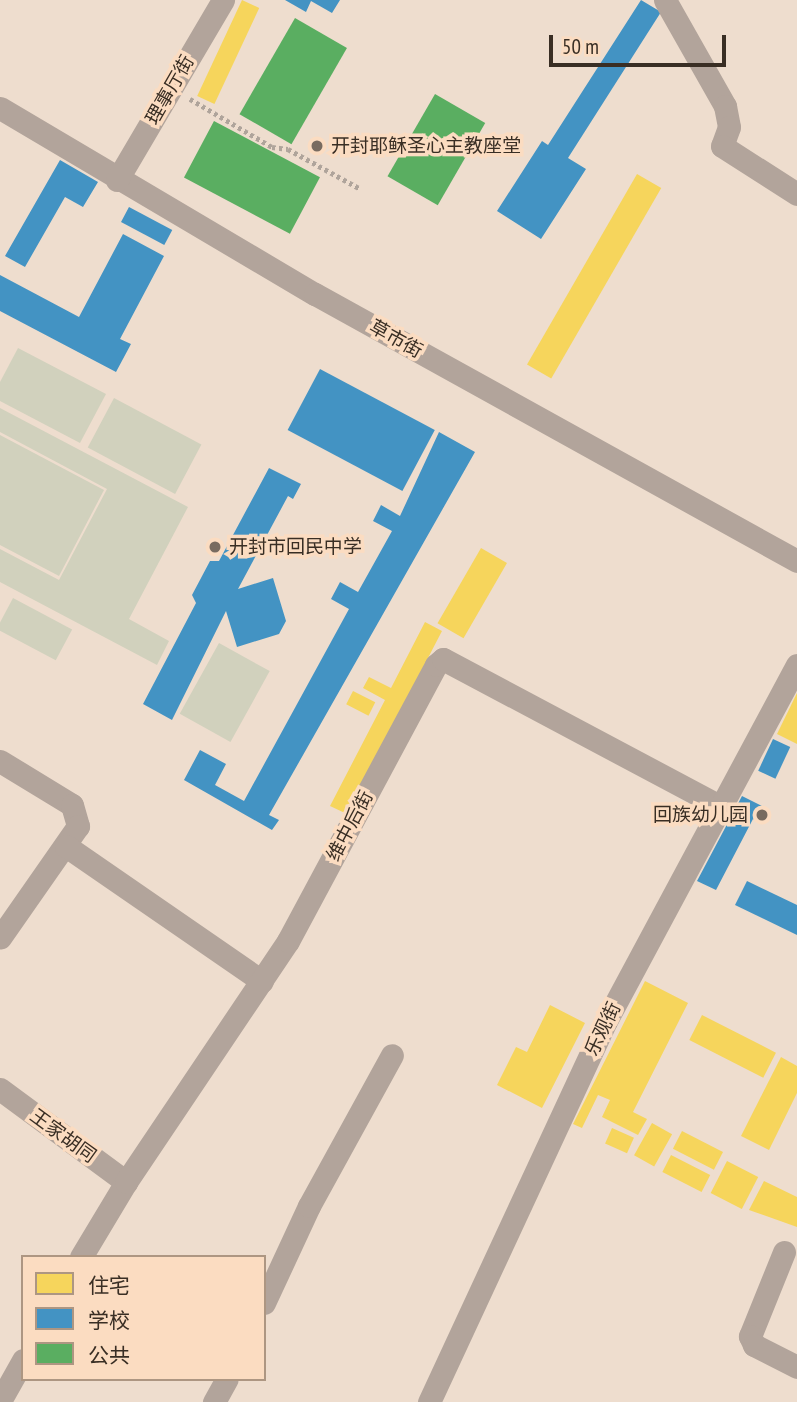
<!DOCTYPE html>
<meta charset="utf-8">
<style>
body{margin:0}
#map{position:relative;width:797px;height:1402px;overflow:hidden;background:#eeddce;font-family:"PT Sans Narrow","Noto Sans SC",sans-serif}
div>[style]{position:absolute}
[style*='--x']{left:calc(var(--x)*1px);top:calc(var(--y)*1px);width:calc(var(--w)*1px);rotate:calc(var(--a)*1deg)}
.green>*{inset:0;background:#d1d1bd;transform-origin:0 0}
.homes>*{inset:0;background:#f6d55c;transform-origin:0 0}
.schools>*{inset:0;background:#4393c3;transform-origin:0 0}
.public>*{inset:0;background:#5aae61;transform-origin:0 0}
.path>*{height:4.5px;margin-top:-2.25px;transform-origin:0;background:repeating-linear-gradient(90deg,#afa49b 0 3.5px,transparent 0 7px)}
.minor>*{height:23px;margin:-11.5px;padding:0 11.5px;transform-origin:11.5px;border-radius:11.5px;background:#b2a49b}
.dots>*{width:19px;height:19px;translate:-50% -50%;box-sizing:border-box;border:4px solid #fbdcc1;border-radius:50%}
span{translate:-50% -50%;white-space:nowrap;text-align:center;line-height:1.15;-webkit-text-stroke:7px #fbdcc1;paint-order:stroke}
.street-label{font-size:19px;color:#392e24}
.poi-label{font-size:19px;color:#392e24}
.left{translate:0 -50%;text-align:left}
.right{translate:-100% -50%;text-align:right}
.legend{position:absolute;left:21px;top:1255px;width:245px;height:126px;box-sizing:border-box;background:#fbdcc1;border:2px solid #ad9682;margin:0;padding:9px 12px;list-style:none;font-size:21px;color:#392e24}
.legend li{display:flex;align-items:center;gap:14px;height:35px}
.legend b{width:35px;border:2px solid #ad9682}
.scale{position:absolute;left:549px;top:35px;width:177px;height:32px;box-sizing:border-box;border:4px solid #392e24;border-top:0;padding-left:9px;font-size:21px;line-height:24px;white-space:nowrap;color:#392e24;-webkit-text-stroke:5px #fbdcc1;paint-order:stroke}
</style>
<div id="map">
<div class="green">
<i style="clip-path:polygon(18px 348px,106px 394px,80px 443px,0 401px,0 382px)"></i>
<i style="left:114px;top:398px;width:99px;height:56px;rotate:28deg"></i>
<i style="clip-path:polygon(0 408px,188px 507px,129px 619px,169px 641px,157px 665px,0 582px,0 549px,59px 580px,107px 489px,0 432px)"></i>
<i style="clip-path:polygon(0 435px,104px 490px,59px 576px,0 545px)"></i>
<i style="left:13px;top:598px;width:67px;height:35px;rotate:28deg"></i>
<i style="left:219px;top:643px;width:58px;height:81px;rotate:29deg"></i>
</div>
<div class="homes">
<i style="left:242px;top:0;width:19px;height:106px;rotate:25deg"></i>
<i style="left:637px;top:174px;width:28px;height:220px;rotate:30deg"></i>
<i style="left:481px;top:548px;width:30px;height:87px;rotate:30deg"></i>
<i style="clip-path:polygon(425px 622px,442px 631px,347px 814px,330px 806px,385px 700px,363px 688px,369px 677px,391px 688px)"></i>
<i style="left:353px;top:691px;width:25px;height:15px;rotate:27deg"></i>
<i style="clip-path:polygon(797px 693px,797px 744px,777px 734px)"></i>
<i style="clip-path:polygon(645px 981px,688px 1003px,633px 1112px,647px 1119px,638px 1135px,602px 1117px,610px 1100px,598px 1095px,582px 1128px,573px 1124px)"></i>
<i style="clip-path:polygon(550px 1005px,585px 1023px,542px 1108px,497px 1085px,516px 1047px,527px 1052px)"></i>
<i style="left:702px;top:1015px;width:83px;height:28px;rotate:27deg"></i>
<i style="clip-path:polygon(781px 1057px,797px 1066px,797px 1093px,769px 1150px,741px 1136px)"></i>
<i style="left:652px;top:1123px;width:23px;height:37px;rotate:29deg"></i>
<i style="left:612px;top:1128px;width:24px;height:17px;rotate:24deg"></i>
<i style="left:682px;top:1131px;width:46px;height:20px;rotate:27deg"></i>
<i style="left:671px;top:1155px;width:44px;height:19px;rotate:27deg"></i>
<i style="left:727px;top:1161px;width:35px;height:36px;rotate:27deg"></i>
<i style="clip-path:polygon(764px 1181px,797px 1197px,797px 1227px,749px 1210px)"></i>
</div>
<div class="schools">
<i style="clip-path:polygon(285px 0,340px 0,332px 13px,311px 1px,306px 12px)"></i>
<i style="clip-path:polygon(641px 0,661px 12px,568px 158px,586px 169px,541px 239px,497px 211px,542px 141px,548px 145px)"></i>
<i style="clip-path:polygon(60px 160px,98px 182px,83px 207px,65px 197px,25px 267px,5px 256px)"></i>
<i style="left:129px;top:207px;width:49px;height:17px;rotate:28deg"></i>
<i style="clip-path:polygon(123px 234px,164px 256px,120px 339px,131px 344px,116px 372px,0 311px,0 275px,79px 317px)"></i>
<i style="left:320px;top:369px;width:130px;height:69px;rotate:28deg"></i>
<i style="clip-path:polygon(439px 432px,475px 452px,269px 815px,279px 820px,272px 830px,184px 780px,200px 750px,226px 764px,215px 785px,244px 801px,349px 609px,331px 599px,340px 582px,358px 592px,392px 531px,373px 521px,381px 505px,400px 516px)"></i>
<i style="clip-path:polygon(269px 468px,301px 484px,293px 499px,288px 496px,238px 589px,273px 578px,286px 621px,279px 634px,237px 647px,226px 611px,172px 720px,143px 704px,196px 603px,192px 595px,210px 561px,219px 561px)"></i>
<i style="left:773px;top:739px;width:19px;height:35px;rotate:25deg"></i>
<i style="clip-path:polygon(742px 796px,764px 807px,757px 821px,753px 819px,716px 890px,697px 881px)"></i>
<i style="clip-path:polygon(747px 881px,797px 905px,797px 935px,735px 905px)"></i>
</div>
<div class="public">
<i style="left:295px;top:18px;width:60px;height:111px;rotate:30deg"></i>
<i style="left:435px;top:94px;width:58px;height:95px;rotate:30deg"></i>
<i style="left:214px;top:121px;width:120px;height:64px;rotate:28deg"></i>
</div>
<div class="path">
<i style="--x:190;--y:99;--w:95;--a:30.3"></i>
<i style="--x:272;--y:147;--w:16;--a:7"></i>
<i style="--x:288;--y:149;--w:81;--a:28.8"></i>
</div>
<div class="minor">
<i style="--x:665;--y:0;--w:122;--a:60.5"></i>
<i style="--x:725;--y:106;--w:21;--a:79"></i>
<i style="--x:729;--y:127;--w:20;--a:110"></i>
<i style="--x:722;--y:146;--w:89;--a:32.6"></i>
<i style="--x:0;--y:108;--w:366;--a:30.6"></i>
<i style="--x:315;--y:294;--w:551;--a:28.98"></i>
<i style="--x:117;--y:180;--w:209;--a:-59.5"></i>
<i style="--x:0;--y:761;--w:84;--a:31.4"></i>
<i style="--x:72;--y:805;--w:22;--a:74"></i>
<i style="--x:78;--y:826;--w:136;--a:124.9"></i>
<i style="--x:66;--y:846;--w:238;--a:34.6"></i>
<i style="--x:0;--y:1089;--w:157;--a:36.4"></i>
<i style="--x:784;--y:1252;--w:91;--a:112"></i>
<i style="--x:750;--y:1336;--w:10;--a:66"></i>
<i style="--x:754;--y:1345;--w:48;--a:27.1"></i>
<i style="--x:81;--y:1257;--w:87;--a:-59"></i>
<i style="--x:126;--y:1182;--w:290;--a:-56.1"></i>
<i style="--x:288;--y:941;--w:313;--a:-61.8"></i>
<i style="--x:436;--y:665;--w:9;--a:-41"></i>
<i style="--x:443;--y:659;--w:315;--a:28"></i>
<i style="--x:264;--y:1303;--w:107;--a:-65.1"></i>
<i style="--x:309;--y:1206;--w:172;--a:-61.2"></i>
<i style="--x:0;--y:1401;--w:47;--a:-60.7"></i>
<i style="--x:214;--y:1402;--w:26;--a:-61"></i>
<i style="--x:429;--y:1402;--w:420;--a:-65.1"></i>
<i style="--x:606;--y:1021;--w:404;--a:-61.8"></i>
</div>
<div class="dots">
<i style="left:317px;top:146px;background:#786b60"></i>
<i style="left:215px;top:547px;background:#786b60"></i>
<i style="left:762px;top:815px;background:#786b60"></i>
</div>
<div class="street-label">
<span style="left:170px;top:90px;rotate:-60deg">理事厅街</span>
<span style="left:396px;top:339px;rotate:29deg">草市街</span>
<span style="left:350px;top:826px;rotate:-62deg">维中后街</span>
<span style="left:603px;top:1029px;rotate:-64deg">乐观街</span>
<span style="left:63px;top:1136px;rotate:36deg">王家胡同</span>
</div>
<div class="poi-label">
<span class="left" style="left:331px;top:146px">开封耶稣圣心主教座堂</span>
<span class="left" style="left:229px;top:547px">开封市回民中学</span>
<span class="right" style="left:748px;top:815px">回族幼儿园</span>
</div>
<ul class="legend">
<li><b style="height:19px;background:#f6d55c"></b>住宅</li>
<li><b style="height:19px;background:#4393c3"></b>学校</li>
<li><b style="height:19px;background:#5aae61"></b>公共</li>
</ul>
<div class="scale">50 m</div>
</div>
